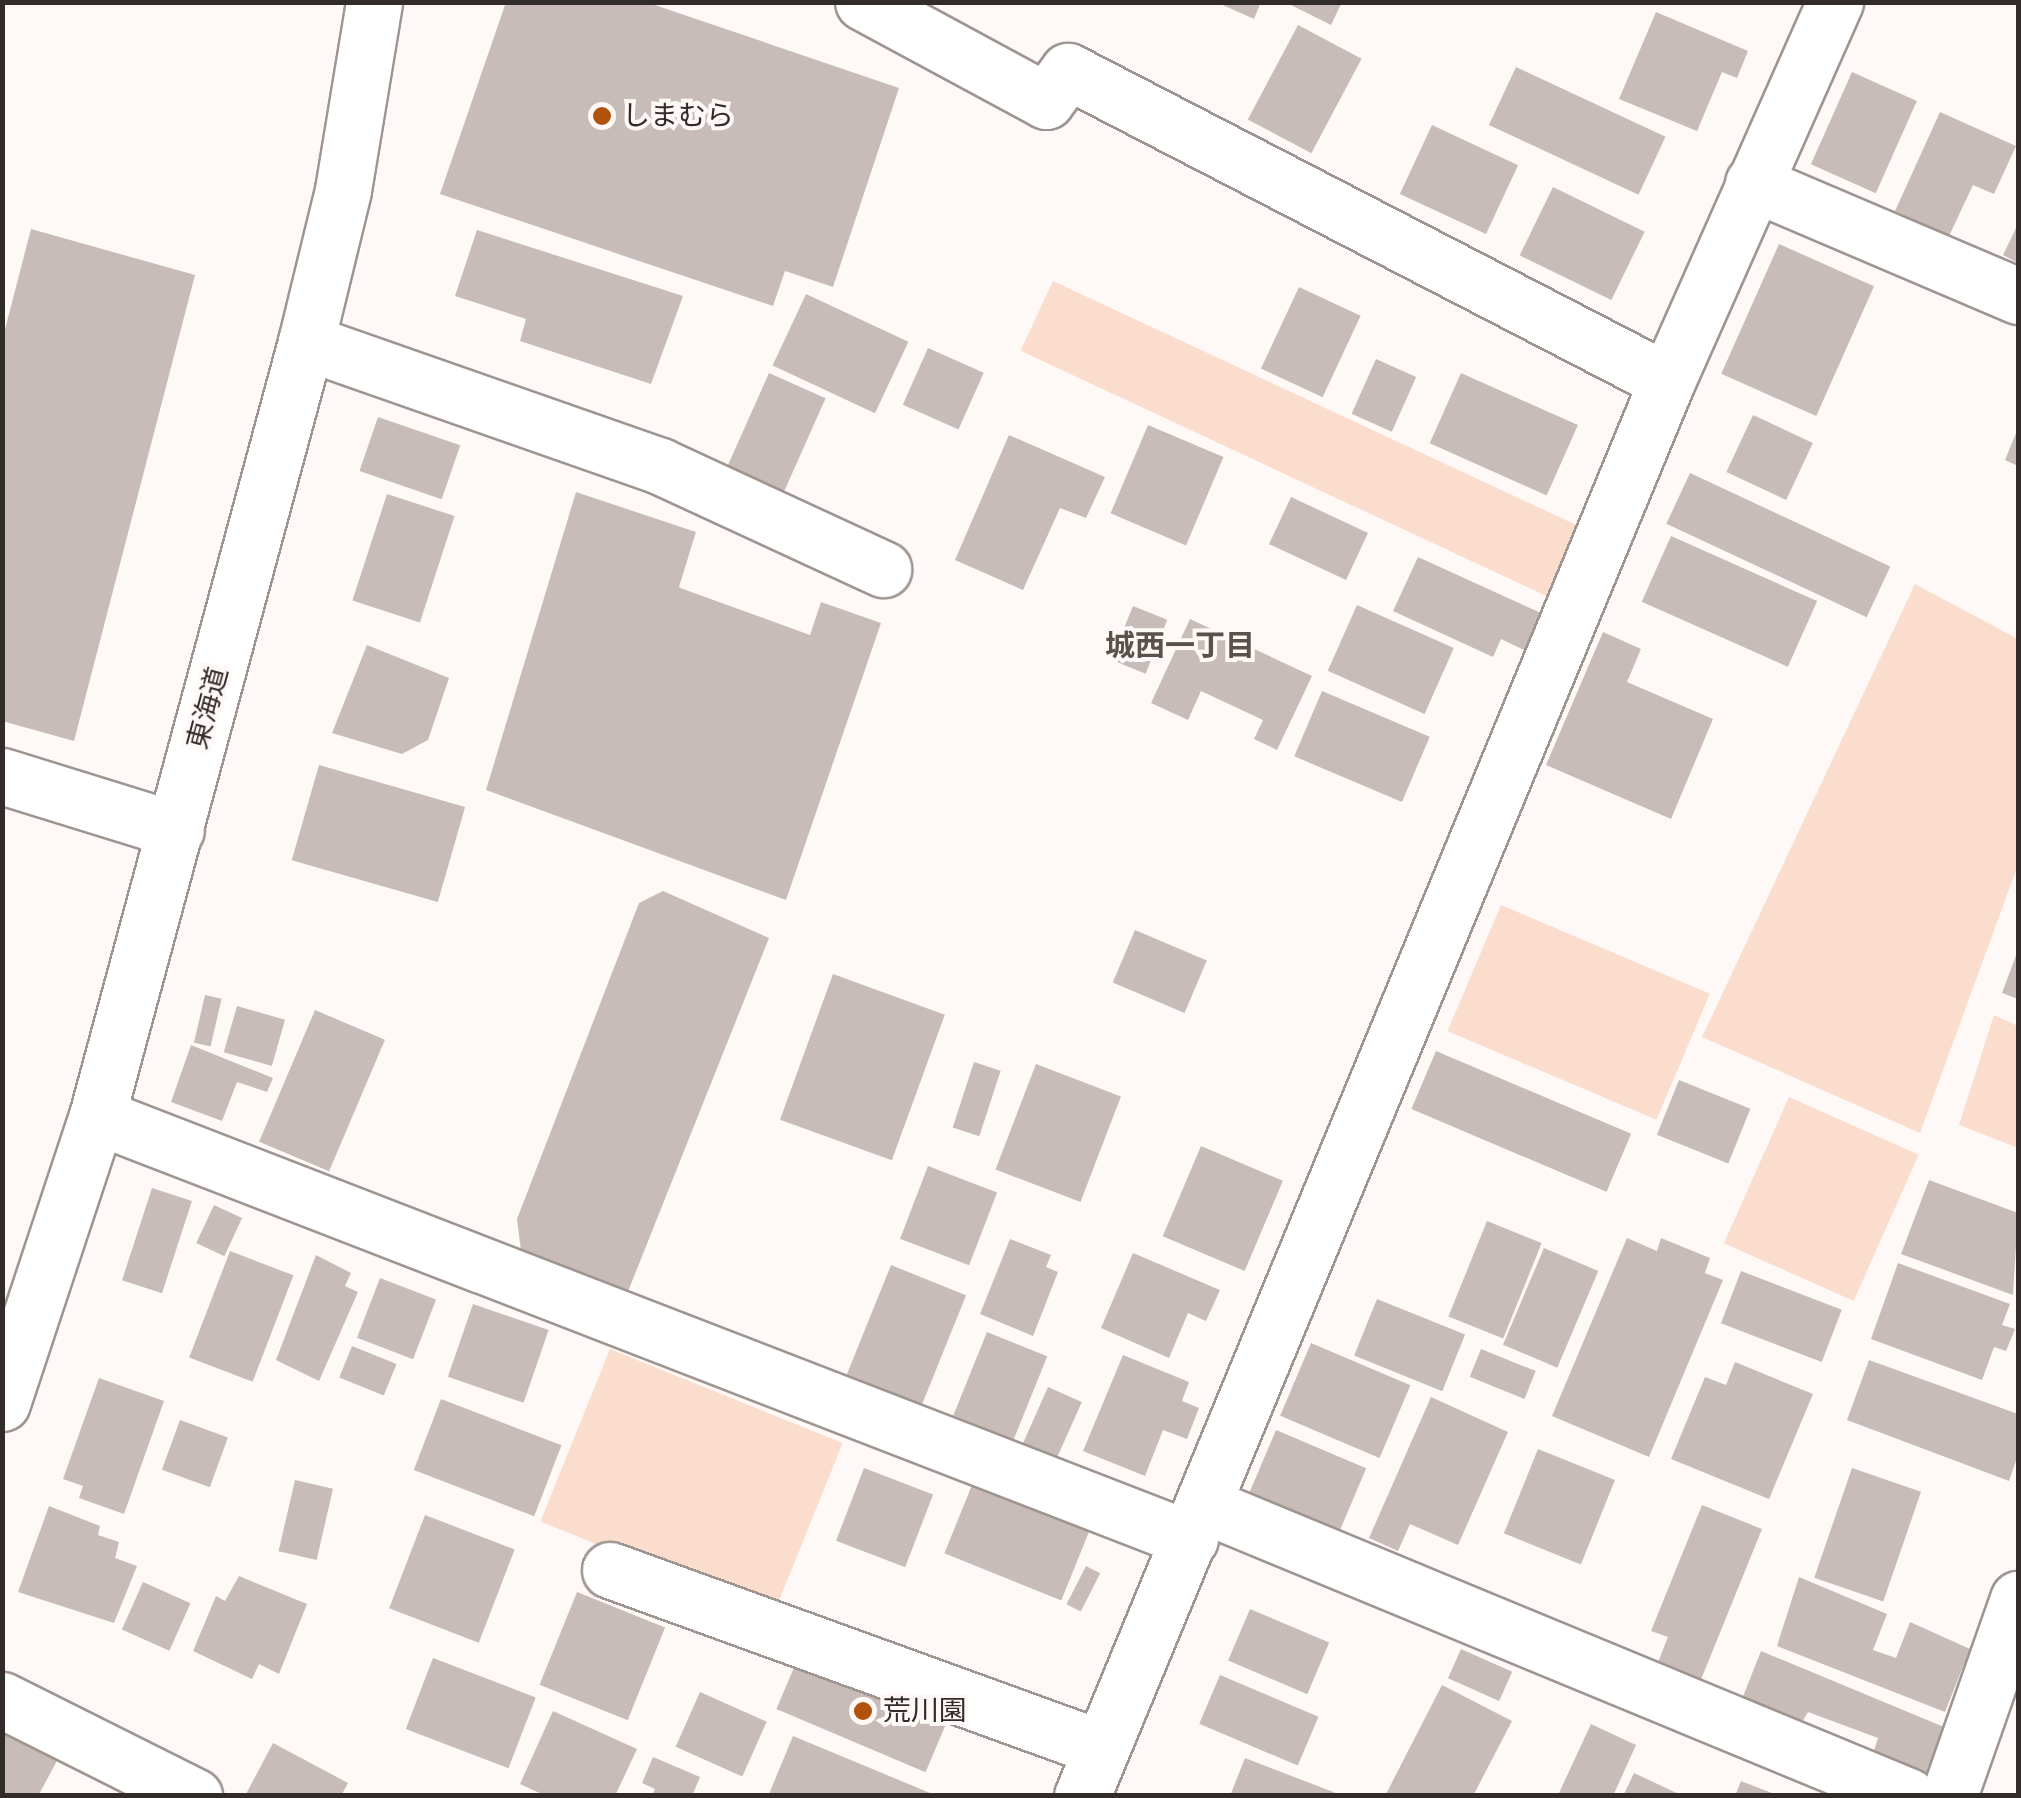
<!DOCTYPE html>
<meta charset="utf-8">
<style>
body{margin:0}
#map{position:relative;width:2021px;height:1798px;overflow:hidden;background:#fef9f7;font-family:"Roboto Condensed","Noto Sans JP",sans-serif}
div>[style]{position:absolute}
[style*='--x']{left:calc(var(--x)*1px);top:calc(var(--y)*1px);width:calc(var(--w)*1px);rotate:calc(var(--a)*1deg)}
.green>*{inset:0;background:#fbddce;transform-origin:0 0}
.building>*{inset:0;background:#c7bcb7;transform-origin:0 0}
.roads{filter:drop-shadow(2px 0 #9f9590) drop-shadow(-2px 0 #9f9590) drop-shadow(0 2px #9f9590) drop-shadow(0 -2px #9f9590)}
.minor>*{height:55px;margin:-27.5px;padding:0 27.5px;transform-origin:27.5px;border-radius:27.5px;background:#fff}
.major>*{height:55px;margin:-27.5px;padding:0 27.5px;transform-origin:27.5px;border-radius:27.5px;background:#fff}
.dots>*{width:28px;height:28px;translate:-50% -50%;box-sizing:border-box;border:5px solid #fef9f7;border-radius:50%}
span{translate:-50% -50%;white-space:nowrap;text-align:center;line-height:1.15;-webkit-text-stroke:8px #fef9f7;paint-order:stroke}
.poi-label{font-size:28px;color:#312c2a}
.left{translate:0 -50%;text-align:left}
.street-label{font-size:28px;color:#312c2a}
.neighbourhood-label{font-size:30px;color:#5a504c;font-weight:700}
.frame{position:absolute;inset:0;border:5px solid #312c2a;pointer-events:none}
</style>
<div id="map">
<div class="green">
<i style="left:1053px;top:281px;width:580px;height:77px;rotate:25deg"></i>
<i style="clip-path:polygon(1915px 584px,2018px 639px,2018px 865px,1920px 1133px,1702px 1037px)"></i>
<i style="left:1501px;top:905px;width:227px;height:137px;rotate:23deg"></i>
<i style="clip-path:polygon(1994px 1015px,2018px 1026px,2018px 1148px,1959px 1125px)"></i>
<i style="left:1789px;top:1097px;width:142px;height:160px;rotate:24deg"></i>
<i style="left:610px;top:1349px;width:251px;height:186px;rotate:22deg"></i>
</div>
<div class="building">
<i style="clip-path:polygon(506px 2px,646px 2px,899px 88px,833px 287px,785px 271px,773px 306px,440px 194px)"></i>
<i style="clip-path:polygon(1216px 2px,1261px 2px,1254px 19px)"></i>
<i style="clip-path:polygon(1285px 2px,1342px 2px,1331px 25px)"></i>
<i style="clip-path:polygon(1656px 12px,1748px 51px,1737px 78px,1722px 72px,1697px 131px,1619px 99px)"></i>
<i style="left:1298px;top:25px;width:72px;height:107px;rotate:28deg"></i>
<i style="left:1516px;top:67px;width:165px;height:64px;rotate:25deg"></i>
<i style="left:1852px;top:72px;width:71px;height:101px;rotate:24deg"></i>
<i style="clip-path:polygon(1940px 112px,2016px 146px,1994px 194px,1973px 185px,1949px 236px,1895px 211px)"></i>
<i style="left:1432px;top:125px;width:95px;height:76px;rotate:25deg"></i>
<i style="left:1553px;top:187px;width:102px;height:76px;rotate:26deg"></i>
<i style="clip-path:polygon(2018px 224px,2018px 263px,2003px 255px)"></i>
<i style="clip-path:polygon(31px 229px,195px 275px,74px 741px,2px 721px,2px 341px)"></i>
<i style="clip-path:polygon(477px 230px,683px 296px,651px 384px,520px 341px,526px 319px,455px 296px)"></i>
<i style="left:1779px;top:244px;width:104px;height:142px;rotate:24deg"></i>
<i style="left:1299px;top:287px;width:68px;height:90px;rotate:25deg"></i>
<i style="left:806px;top:294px;width:113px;height:79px;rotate:25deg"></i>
<i style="left:928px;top:348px;width:61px;height:62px;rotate:24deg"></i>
<i style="left:1376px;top:359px;width:44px;height:60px;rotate:24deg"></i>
<i style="left:769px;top:373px;width:62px;height:106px;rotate:24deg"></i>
<i style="left:1461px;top:373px;width:128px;height:77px;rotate:24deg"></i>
<i style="left:1753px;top:415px;width:66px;height:63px;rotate:25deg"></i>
<i style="left:378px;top:417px;width:87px;height:57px;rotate:19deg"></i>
<i style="left:1148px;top:425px;width:82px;height:96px;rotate:23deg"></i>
<i style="clip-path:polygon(2018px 428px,2018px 466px,2005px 460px)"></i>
<i style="clip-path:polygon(1009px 435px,1105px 477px,1086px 518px,1060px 508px,1023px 590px,955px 560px)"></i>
<i style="left:1690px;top:473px;width:221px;height:56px;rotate:25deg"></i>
<i style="clip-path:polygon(576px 492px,696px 532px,679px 587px,683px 589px,810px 635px,821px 602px,881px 623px,786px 900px,486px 790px)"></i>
<i style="left:387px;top:494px;width:71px;height:112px;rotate:18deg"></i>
<i style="left:1291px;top:497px;width:85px;height:52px;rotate:25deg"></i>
<i style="left:1671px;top:536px;width:160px;height:72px;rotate:24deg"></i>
<i style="clip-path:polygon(1418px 557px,1541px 613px,1524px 650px,1501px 639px,1493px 657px,1393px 611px)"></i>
<i style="left:1357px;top:605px;width:106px;height:72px;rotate:24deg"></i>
<i style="left:1133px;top:606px;width:37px;height:58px;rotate:22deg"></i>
<i style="clip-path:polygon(1190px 619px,1312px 676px,1277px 750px,1254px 739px,1263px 720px,1201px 691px,1188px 720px,1151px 703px)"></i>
<i style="clip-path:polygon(1603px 632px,1641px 649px,1627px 682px,1713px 719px,1671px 819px,1546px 765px)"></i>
<i style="clip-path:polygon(367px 645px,449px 678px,428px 740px,402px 754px,332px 733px)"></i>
<i style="left:1322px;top:691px;width:117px;height:71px;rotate:23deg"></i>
<i style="left:319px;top:765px;width:152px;height:99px;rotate:16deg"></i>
<i style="clip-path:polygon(663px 891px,769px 938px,627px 1294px,521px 1251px,517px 1219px,639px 903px)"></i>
<i style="left:1135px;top:930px;width:78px;height:57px;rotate:23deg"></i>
<i style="clip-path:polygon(2018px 950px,2018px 999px,2002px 993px)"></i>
<i style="left:833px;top:974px;width:119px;height:155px;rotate:20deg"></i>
<i style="left:205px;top:995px;width:17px;height:49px;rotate:13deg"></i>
<i style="left:237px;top:1006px;width:50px;height:48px;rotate:16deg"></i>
<i style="left:315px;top:1010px;width:76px;height:143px;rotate:23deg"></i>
<i style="clip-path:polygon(191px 1045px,273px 1078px,267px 1092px,237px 1082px,222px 1121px,171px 1102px)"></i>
<i style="left:1436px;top:1051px;width:212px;height:63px;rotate:23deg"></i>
<i style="left:974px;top:1062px;width:28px;height:69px;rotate:18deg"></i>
<i style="left:1036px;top:1064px;width:91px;height:113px;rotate:21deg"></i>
<i style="left:1679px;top:1080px;width:77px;height:59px;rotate:22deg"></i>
<i style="left:1201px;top:1146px;width:89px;height:98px;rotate:23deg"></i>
<i style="left:928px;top:1166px;width:74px;height:78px;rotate:21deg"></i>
<i style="clip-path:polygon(1929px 1180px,2018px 1213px,2013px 1295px,1901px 1254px)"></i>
<i style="left:152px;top:1188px;width:42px;height:97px;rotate:18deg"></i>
<i style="left:214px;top:1205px;width:31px;height:42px;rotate:25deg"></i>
<i style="left:1487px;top:1221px;width:59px;height:103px;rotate:22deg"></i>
<i style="clip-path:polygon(1627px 1238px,1657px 1251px,1661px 1238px,1710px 1258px,1705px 1273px,1723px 1280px,1649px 1457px,1552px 1416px)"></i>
<i style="clip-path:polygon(1010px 1239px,1051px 1255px,1046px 1267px,1058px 1272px,1033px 1336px,980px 1314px)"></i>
<i style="left:1544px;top:1248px;width:59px;height:105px;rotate:23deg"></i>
<i style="left:230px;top:1251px;width:68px;height:114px;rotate:21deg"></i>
<i style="clip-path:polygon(1133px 1253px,1220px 1290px,1206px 1321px,1188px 1313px,1169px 1358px,1101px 1328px)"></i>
<i style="clip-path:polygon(316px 1255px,351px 1273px,345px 1286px,358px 1292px,319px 1381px,276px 1360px)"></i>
<i style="clip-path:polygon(1898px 1263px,2010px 1304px,2002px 1325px,2015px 1329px,2006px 1351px,1994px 1347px,1982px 1380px,1871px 1339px)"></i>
<i style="left:891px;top:1265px;width:81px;height:118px;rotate:22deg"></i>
<i style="left:1741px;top:1271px;width:108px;height:56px;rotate:21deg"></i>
<i style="left:380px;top:1278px;width:60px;height:64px;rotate:21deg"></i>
<i style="left:1377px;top:1299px;width:95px;height:61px;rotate:22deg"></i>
<i style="left:473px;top:1304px;width:80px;height:77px;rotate:19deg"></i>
<i style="left:987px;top:1332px;width:65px;height:90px;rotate:22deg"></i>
<i style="left:1311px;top:1343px;width:108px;height:79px;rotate:23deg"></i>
<i style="left:352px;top:1346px;width:48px;height:34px;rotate:22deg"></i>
<i style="left:1481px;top:1349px;width:59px;height:30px;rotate:22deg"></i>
<i style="clip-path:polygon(1123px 1355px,1189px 1382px,1182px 1401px,1199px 1408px,1187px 1439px,1163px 1430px,1145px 1476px,1083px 1451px)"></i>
<i style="clip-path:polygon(1869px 1360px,2018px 1414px,2018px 1455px,2009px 1481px,1847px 1420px)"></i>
<i style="clip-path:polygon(1735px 1362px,1813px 1394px,1769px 1499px,1671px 1459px,1705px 1377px,1726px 1385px)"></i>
<i style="clip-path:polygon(99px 1378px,164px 1401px,124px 1514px,79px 1498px,83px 1486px,63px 1479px)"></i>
<i style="left:1048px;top:1387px;width:37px;height:72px;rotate:24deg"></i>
<i style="clip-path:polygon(1431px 1397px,1508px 1432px,1458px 1545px,1410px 1524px,1398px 1551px,1369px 1538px)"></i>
<i style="left:441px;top:1399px;width:129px;height:76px;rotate:21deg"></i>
<i style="left:180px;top:1420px;width:51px;height:53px;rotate:20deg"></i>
<i style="left:1276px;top:1430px;width:98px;height:69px;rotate:23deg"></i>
<i style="left:1538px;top:1449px;width:83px;height:91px;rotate:22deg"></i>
<i style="left:864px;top:1468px;width:74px;height:78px;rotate:21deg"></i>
<i style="left:1852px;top:1468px;width:73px;height:116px;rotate:19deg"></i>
<i style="left:295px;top:1480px;width:39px;height:73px;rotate:13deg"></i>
<i style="left:974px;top:1480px;width:126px;height:79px;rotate:22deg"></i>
<i style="clip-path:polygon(1702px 1505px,1762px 1529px,1698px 1687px,1655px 1670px,1668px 1637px,1651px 1631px)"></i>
<i style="clip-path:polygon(49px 1506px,100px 1526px,98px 1535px,119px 1542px,115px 1558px,137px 1566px,114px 1623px,18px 1592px)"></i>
<i style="left:425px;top:1515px;width:96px;height:100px;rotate:21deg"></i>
<i style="left:1086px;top:1566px;width:16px;height:43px;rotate:27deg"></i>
<i style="clip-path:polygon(239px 1576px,307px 1604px,279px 1674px,259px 1664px,252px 1679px,193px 1651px,216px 1596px,225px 1601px)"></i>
<i style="clip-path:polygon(1799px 1577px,1887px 1614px,1873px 1650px,1896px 1658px,1910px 1622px,1970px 1649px,1945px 1712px,1777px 1646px)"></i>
<i style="left:143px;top:1582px;width:52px;height:52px;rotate:24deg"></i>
<i style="left:577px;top:1592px;width:95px;height:100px;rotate:22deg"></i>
<i style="left:1250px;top:1609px;width:86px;height:56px;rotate:23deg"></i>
<i style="left:1461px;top:1649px;width:56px;height:32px;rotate:24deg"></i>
<i style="left:801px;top:1651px;width:162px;height:63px;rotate:23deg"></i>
<i style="clip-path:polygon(1761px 1651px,1944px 1727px,1923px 1786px,1869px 1766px,1878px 1738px,1808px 1712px,1798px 1729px,1740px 1704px)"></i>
<i style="left:433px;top:1658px;width:110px;height:76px;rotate:21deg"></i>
<i style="left:1220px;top:1675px;width:107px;height:53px;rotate:23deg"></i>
<i style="clip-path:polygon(1442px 1685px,1512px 1721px,1473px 1796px,1385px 1796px)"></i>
<i style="left:700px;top:1692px;width:73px;height:60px;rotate:24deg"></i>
<i style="clip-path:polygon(553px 1711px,637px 1749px,615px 1796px,546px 1796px,520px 1784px)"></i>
<i style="clip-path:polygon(1591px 1724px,1636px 1745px,1613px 1796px,1565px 1796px,1559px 1793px)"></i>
<i style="clip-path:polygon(2px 1730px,58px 1759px,38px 1796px,2px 1796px)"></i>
<i style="clip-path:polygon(793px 1736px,935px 1795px,935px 1796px,769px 1794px)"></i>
<i style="clip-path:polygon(273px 1743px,348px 1783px,341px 1796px,245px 1796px)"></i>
<i style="clip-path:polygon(653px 1757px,700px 1777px,692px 1796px,652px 1796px,655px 1789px,642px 1783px)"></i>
<i style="clip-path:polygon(1245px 1758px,1341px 1795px,1341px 1796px,1230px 1796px)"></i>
<i style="clip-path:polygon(1634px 1773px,1683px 1796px,1623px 1796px)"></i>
<i style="clip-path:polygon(1741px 1781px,1777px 1795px,1777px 1796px,1735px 1796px)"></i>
</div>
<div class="roads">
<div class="minor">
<i style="--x:863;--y:2;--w:208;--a:28.4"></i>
<i style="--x:1046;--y:101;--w:37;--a:-54"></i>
<i style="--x:1068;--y:71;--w:674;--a:27.36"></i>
<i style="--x:1753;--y:183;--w:288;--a:23.1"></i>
<i style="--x:306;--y:342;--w:375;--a:19.3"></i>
<i style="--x:660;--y:466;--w:246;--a:24.8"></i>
<i style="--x:2;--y:776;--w:182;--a:17.2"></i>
<i style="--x:97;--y:1116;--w:1172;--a:21.16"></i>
<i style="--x:1204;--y:1505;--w:762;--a:22.46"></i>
<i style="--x:610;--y:1570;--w:522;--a:19.93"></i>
<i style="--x:2;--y:1700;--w:215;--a:26.6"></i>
<i style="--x:1082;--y:1796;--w:1531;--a:-67.54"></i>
<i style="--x:1667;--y:381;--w:415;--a:-66.1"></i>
<i style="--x:1949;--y:1796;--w:209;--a:-70.7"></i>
</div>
<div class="major">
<i style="--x:2;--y:1403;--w:302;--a:-71.7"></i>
<i style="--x:97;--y:1116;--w:802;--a:-74.89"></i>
<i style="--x:306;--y:342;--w:156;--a:-76.3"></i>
<i style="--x:343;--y:190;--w:191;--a:-80.6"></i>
</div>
</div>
<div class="dots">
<i style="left:602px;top:116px;background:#b1510b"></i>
<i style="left:863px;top:1711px;background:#b1510b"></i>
</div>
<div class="poi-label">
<span class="left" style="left:622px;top:116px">しまむら</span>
<span class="left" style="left:883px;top:1711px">荒川園</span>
</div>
<div class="street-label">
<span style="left:208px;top:708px;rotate:-75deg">東海道</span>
</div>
<div class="neighbourhood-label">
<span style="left:1180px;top:646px">城西一丁目</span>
</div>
<div class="frame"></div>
</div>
